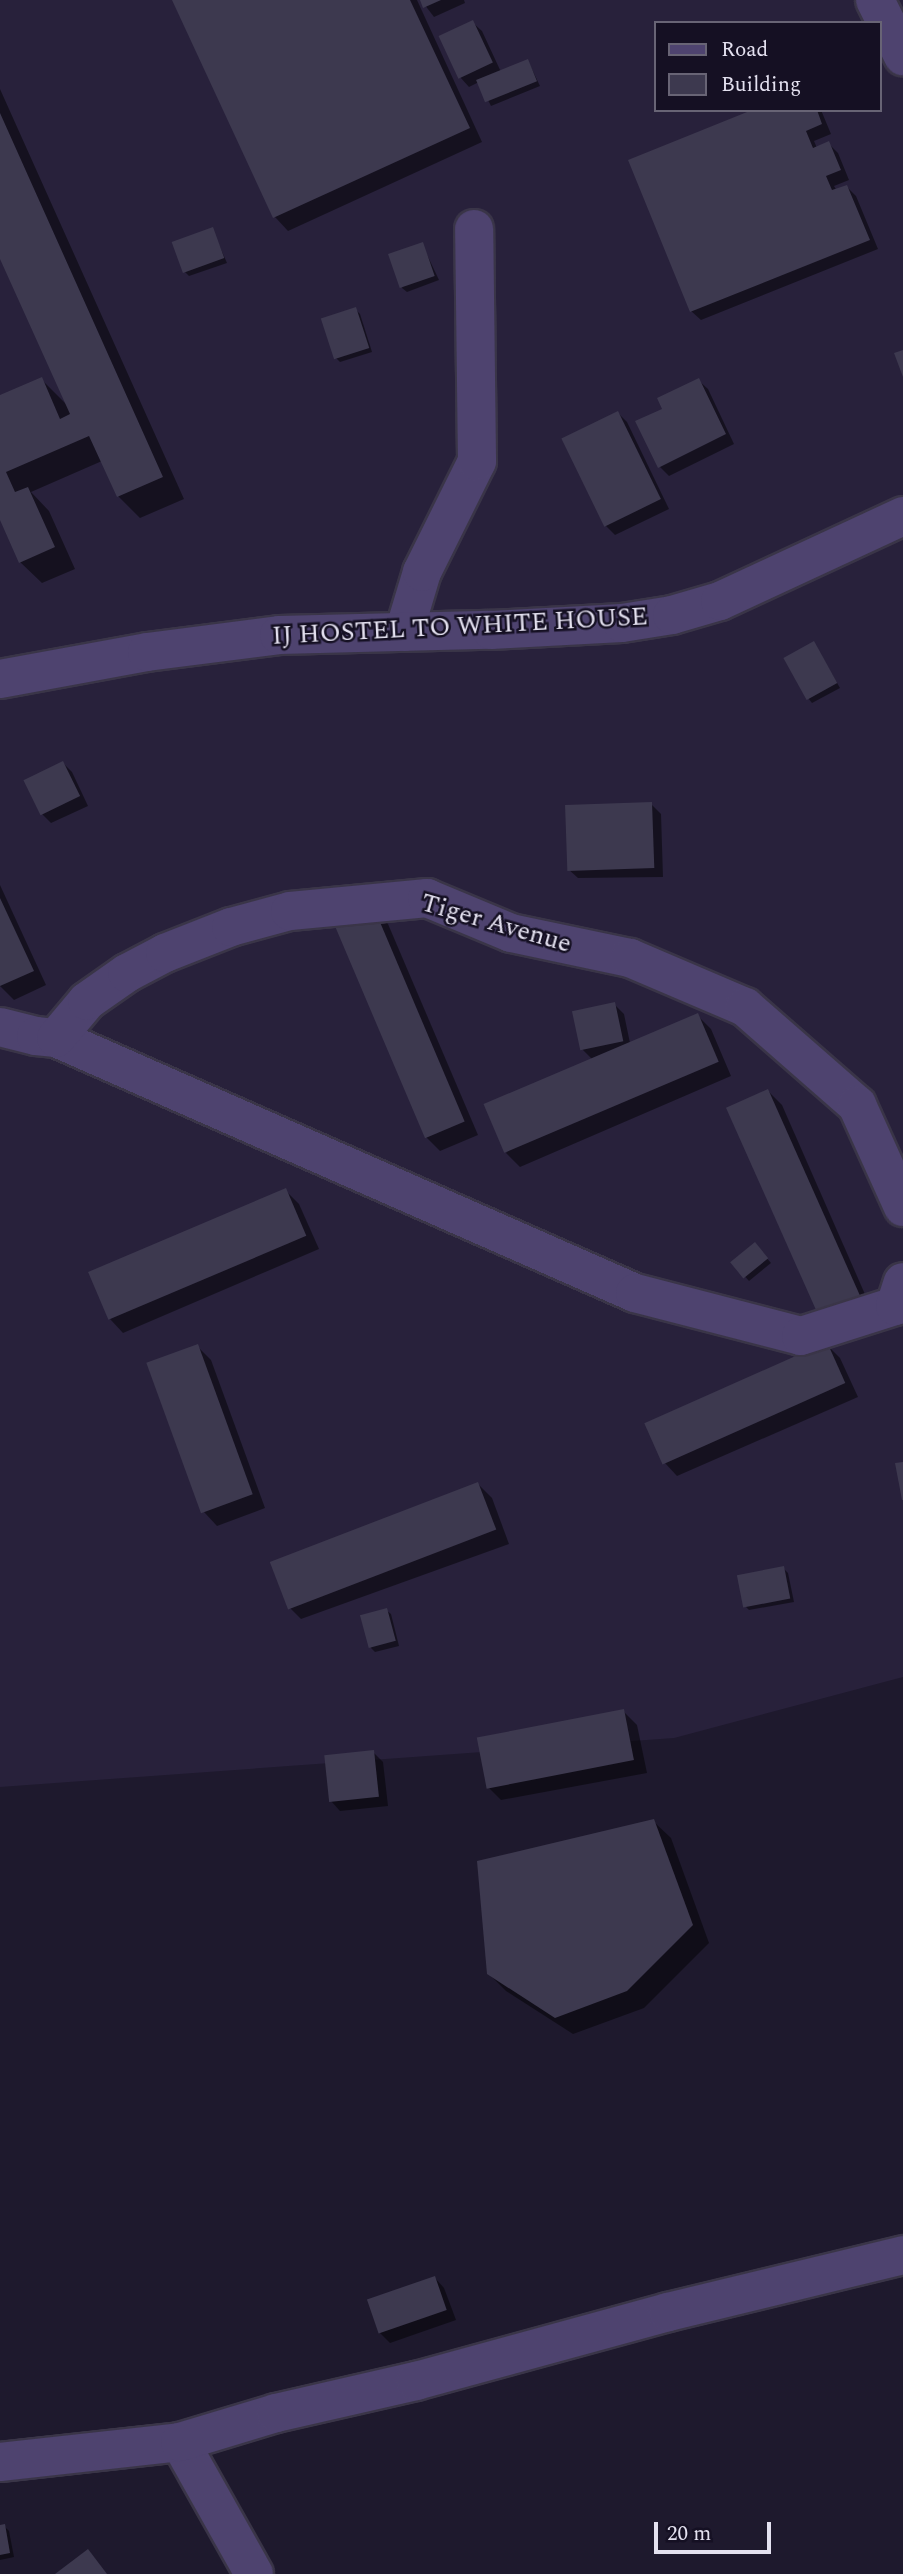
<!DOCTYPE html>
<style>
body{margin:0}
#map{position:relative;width:903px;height:2574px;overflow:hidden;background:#1e192d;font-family:Spectral,serif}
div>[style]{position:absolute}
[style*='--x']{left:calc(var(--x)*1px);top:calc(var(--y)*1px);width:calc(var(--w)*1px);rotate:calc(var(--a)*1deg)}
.built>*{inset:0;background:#28213b}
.shadow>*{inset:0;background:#0007}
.building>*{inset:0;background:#3d394f;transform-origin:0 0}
.roads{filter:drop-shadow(2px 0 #3a3548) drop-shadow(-2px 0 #3a3548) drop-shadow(0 2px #3a3548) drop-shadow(0 -2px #3a3548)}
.minor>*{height:38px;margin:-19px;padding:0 19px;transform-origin:19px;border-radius:19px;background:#4e436f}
span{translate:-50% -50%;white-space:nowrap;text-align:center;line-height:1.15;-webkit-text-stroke:5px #151023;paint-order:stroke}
.street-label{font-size:26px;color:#e4e1f0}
.legend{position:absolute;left:654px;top:21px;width:228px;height:91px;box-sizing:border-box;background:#151023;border:2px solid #686475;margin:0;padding:9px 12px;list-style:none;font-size:21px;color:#e4e1f0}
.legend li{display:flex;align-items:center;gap:14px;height:35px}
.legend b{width:35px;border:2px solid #686475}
.scale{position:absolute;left:654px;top:2522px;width:117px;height:32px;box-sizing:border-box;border:4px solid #e4e1f0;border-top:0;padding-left:9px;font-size:21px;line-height:24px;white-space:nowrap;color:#e4e1f0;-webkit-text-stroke:5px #151023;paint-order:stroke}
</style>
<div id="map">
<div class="built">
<i style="clip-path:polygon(evenodd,0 0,903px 0,903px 1677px,674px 1738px,0 1787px,0 0,656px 23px,880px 23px,880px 110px,656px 110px,656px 23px)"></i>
</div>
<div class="shadow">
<i style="clip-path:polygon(174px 0,417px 0,482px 142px,288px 231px,275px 217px)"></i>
<i style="clip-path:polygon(421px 0,464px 0,465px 3px,434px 17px)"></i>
<i style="clip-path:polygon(472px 22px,482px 31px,501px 72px,528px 61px,540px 86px,491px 106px,479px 82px,469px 87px,460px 77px,441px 36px)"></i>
<i style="clip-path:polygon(0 89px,184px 499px,140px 518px,118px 496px,102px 461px,31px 492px,49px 511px,75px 569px,42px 583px,20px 562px,0 516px,0 397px,41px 379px,68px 406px,0 255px)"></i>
<i style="clip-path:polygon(757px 110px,821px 110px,831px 134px,814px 141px,817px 148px,828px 143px,838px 153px,849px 180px,834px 186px,837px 191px,847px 187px,856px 196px,878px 249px,701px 320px,691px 311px)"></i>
<i style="clip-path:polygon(212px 229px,227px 263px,189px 276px,185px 272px)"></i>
<i style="clip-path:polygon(422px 244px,439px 280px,407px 292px,402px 288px)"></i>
<i style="clip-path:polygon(355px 309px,360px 314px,372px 352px,340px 362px,336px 358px)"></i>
<i style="clip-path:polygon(698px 380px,708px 389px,734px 444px,669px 476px,660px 467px,664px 409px)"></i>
<i style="clip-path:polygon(618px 413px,627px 422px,669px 509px,615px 535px,605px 525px)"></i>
<i style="clip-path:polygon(814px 643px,840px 688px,812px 703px,808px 698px)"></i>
<i style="clip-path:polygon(63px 763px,72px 772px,88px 806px,51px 823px,42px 814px)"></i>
<i style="clip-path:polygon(651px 804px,661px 814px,663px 877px,578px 878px,568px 869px)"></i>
<i style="clip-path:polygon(0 885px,46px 985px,14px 1000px,0 986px)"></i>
<i style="clip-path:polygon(374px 910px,388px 924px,478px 1135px,440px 1151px,426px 1137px,336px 926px)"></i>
<i style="clip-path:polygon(614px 1004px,624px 1014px,630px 1043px,697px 1015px,711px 1029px,731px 1076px,520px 1167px,506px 1153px,592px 1059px,582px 1049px)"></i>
<i style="clip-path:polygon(768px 1091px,782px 1105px,875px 1317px,821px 1320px)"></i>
<i style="clip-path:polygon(285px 1190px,299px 1204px,319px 1249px,123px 1333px,110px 1319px,90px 1273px)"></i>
<i style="clip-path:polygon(759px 1249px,771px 1263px,749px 1281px,732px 1262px)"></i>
<i style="clip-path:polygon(827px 1345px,840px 1358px,858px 1397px,677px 1476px,664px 1462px)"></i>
<i style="clip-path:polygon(197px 1346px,211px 1360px,265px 1508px,217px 1526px,204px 1512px)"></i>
<i style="clip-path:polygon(478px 1484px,492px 1498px,509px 1544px,301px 1619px,287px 1605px)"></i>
<i style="clip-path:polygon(783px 1568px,788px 1573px,794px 1602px,749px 1610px,745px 1606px)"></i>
<i style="clip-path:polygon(386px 1610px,391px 1614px,399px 1646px,375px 1652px,371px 1648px)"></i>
<i style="clip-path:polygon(623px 1711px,637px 1725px,647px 1773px,501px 1800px,487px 1786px)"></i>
<i style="clip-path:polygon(373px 1752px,383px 1762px,388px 1806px,340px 1811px,331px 1801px)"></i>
<i style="clip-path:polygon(653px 1821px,671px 1838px,709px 1943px,644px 2008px,573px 2034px,506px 1991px,488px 1973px)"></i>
<i style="clip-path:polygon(435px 2278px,444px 2288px,456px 2320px,390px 2343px,380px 2333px)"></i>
<i style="clip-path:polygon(4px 2526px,9px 2531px,14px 2557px,0 2560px,0 2527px)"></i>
</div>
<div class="building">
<i style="clip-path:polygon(172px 0,410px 0,470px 128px,273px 218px)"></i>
<i style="clip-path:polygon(420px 0,441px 0,423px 8px)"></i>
<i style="left:473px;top:20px;width:47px;height:38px;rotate:65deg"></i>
<i style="left:528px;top:59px;width:24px;height:56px;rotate:68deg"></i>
<i style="clip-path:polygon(752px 110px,817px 110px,822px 124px,806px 131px,813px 148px,829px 141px,841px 170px,826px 176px,832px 190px,847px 185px,870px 240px,690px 312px,628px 160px)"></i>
<i style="clip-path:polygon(0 113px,163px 477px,117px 497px,89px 436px,6px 472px,15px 492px,28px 487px,55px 547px,19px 563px,0 520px,0 395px,42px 377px,60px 419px,70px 414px,0 259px)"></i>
<i style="left:213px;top:227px;width:33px;height:44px;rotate:70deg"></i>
<i style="left:423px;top:242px;width:36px;height:37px;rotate:71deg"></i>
<i style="left:356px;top:307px;width:43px;height:37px;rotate:72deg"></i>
<i style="clip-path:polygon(903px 350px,903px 377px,894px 353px)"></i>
<i style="clip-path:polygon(699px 378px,726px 434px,658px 468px,635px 421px,662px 409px,657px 398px)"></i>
<i style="left:618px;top:411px;width:98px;height:63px;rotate:64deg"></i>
<i style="left:814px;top:641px;width:48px;height:35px;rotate:61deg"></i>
<i style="left:63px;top:761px;width:39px;height:44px;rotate:64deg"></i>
<i style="left:652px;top:802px;width:66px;height:87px;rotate:88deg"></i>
<i style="clip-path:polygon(0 898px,34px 971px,0 986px)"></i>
<i style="left:374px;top:908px;width:232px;height:43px;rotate:67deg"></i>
<i style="left:615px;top:1002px;width:40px;height:44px;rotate:78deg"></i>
<i style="left:698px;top:1013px;width:53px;height:233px;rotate:67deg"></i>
<i style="left:768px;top:1089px;width:234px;height:46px;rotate:66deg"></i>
<i style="left:286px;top:1188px;width:52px;height:215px;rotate:67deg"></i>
<i style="left:755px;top:1242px;width:21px;height:32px;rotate:51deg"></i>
<i style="left:827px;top:1342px;width:45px;height:200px;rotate:66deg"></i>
<i style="left:198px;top:1344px;width:160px;height:55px;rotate:70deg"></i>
<i style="clip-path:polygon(903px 1462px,903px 1500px,902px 1500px,895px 1463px)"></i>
<i style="left:478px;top:1482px;width:51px;height:223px;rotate:69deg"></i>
<i style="left:784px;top:1566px;width:33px;height:48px;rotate:79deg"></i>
<i style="left:387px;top:1608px;width:34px;height:28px;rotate:75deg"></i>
<i style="left:624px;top:1709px;width:52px;height:150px;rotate:79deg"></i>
<i style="left:374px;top:1750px;width:47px;height:50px;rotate:84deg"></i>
<i style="clip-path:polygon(654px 1819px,693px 1925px,627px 1991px,555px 2018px,487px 1974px,477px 1861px)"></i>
<i style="left:435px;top:2276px;width:36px;height:72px;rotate:71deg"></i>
<i style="clip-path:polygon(5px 2524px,10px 2553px,0 2555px,0 2525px)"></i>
<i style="clip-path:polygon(88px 2549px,107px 2574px,55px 2574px)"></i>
</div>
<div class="roads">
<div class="minor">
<i style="--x:875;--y:0;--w:63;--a:63.4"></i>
<i style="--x:404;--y:632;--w:63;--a:-73.3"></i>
<i style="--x:422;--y:572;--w:124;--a:-63.6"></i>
<i style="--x:477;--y:461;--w:232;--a:-90.7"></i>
<i style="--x:0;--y:679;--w:149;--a:-10.4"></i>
<i style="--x:147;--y:652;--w:133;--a:-7.3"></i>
<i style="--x:279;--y:635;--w:212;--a:-1.4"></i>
<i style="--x:491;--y:630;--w:131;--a:-3.1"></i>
<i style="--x:622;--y:623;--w:51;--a:-9.1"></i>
<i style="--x:672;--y:615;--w:50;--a:-16.3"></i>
<i style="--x:720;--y:601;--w:202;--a:-24.9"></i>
<i style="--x:0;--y:1027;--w:37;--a:14"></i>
<i style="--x:36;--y:1036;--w:20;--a:6"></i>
<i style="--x:56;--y:1038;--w:633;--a:23.77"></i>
<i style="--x:635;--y:1293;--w:171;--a:14.5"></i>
<i style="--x:801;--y:1336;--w:99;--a:-17.7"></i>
<i style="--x:895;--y:1306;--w:25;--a:-72"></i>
<i style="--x:56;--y:1038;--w:48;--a:-50"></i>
<i style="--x:87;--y:1001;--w:49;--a:-35"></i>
<i style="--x:127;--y:973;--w:43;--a:-27.8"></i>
<i style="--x:165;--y:953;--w:71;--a:-21.5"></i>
<i style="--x:231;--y:927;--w:61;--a:-15.2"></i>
<i style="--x:290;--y:911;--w:138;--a:-5.4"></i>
<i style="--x:427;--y:898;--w:91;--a:22.6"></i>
<i style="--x:511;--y:933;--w:122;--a:11.9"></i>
<i style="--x:630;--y:958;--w:125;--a:23.1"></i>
<i style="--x:745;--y:1007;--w:149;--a:41.2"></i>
<i style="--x:857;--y:1105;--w:112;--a:65.7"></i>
<i style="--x:180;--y:2442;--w:151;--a:60.7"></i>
<i style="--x:0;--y:2462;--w:181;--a:-6.3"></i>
<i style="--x:180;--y:2442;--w:100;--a:-16.8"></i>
<i style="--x:276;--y:2413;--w:144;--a:-12.9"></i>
<i style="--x:416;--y:2381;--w:261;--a:-15.3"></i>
<i style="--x:668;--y:2312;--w:242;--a:-13.6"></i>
</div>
</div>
<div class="street-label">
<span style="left:460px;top:627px;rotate:-3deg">IJ HOSTEL TO WHITE HOUSE</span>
<span style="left:496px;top:924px;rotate:16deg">Tiger Avenue</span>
</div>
<ul class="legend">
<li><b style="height:9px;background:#4e436f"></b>Road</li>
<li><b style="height:19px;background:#3d394f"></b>Building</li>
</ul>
<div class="scale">20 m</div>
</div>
